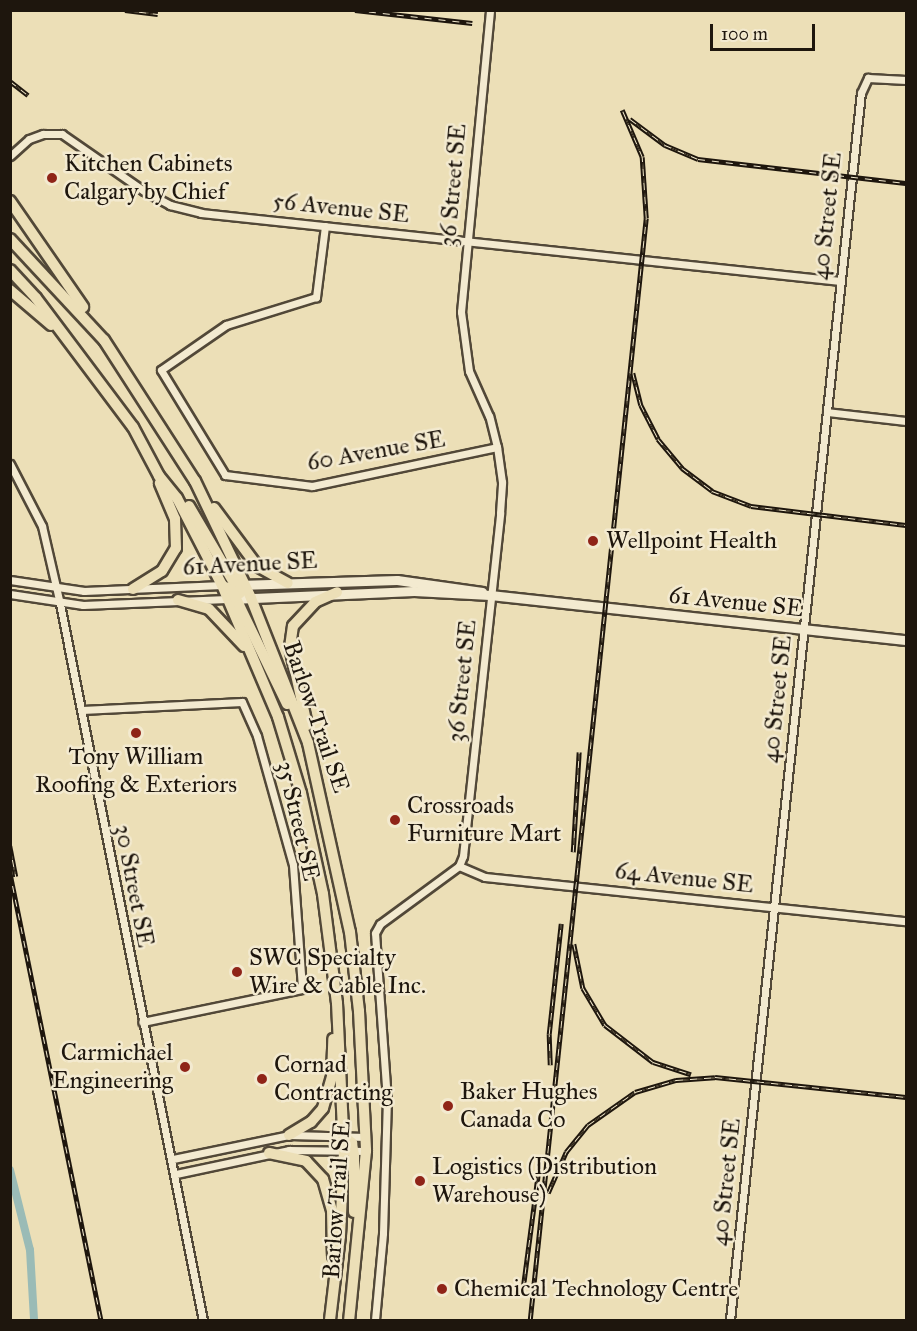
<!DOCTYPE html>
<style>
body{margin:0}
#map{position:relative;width:917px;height:1331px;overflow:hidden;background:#ecdfb7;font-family:"IM FELL Great Primer",serif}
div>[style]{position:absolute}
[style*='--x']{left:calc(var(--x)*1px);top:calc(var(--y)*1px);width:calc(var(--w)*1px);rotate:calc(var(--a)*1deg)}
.canal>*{height:8px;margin:-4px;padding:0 4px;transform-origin:4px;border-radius:4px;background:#9abbb6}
.roads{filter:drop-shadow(2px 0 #524838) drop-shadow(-2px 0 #524838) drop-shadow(0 2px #524838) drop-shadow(0 -2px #524838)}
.street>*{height:7px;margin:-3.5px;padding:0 3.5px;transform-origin:3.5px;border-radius:3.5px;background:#f3ead0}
.secondary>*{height:9px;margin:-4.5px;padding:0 4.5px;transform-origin:4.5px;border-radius:4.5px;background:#f3ead0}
.primary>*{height:10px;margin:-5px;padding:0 5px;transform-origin:5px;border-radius:5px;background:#ecdfb7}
.rail>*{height:4.5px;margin-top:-2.25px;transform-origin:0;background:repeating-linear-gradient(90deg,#f3ead0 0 7px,#1e160d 0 14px);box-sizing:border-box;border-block:2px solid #1e160d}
.dots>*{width:16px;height:16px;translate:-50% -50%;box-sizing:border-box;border:3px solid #f3ead0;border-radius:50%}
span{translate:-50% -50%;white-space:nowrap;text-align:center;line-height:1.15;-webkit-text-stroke:5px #f3ead0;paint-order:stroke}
.poi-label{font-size:24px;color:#1e160d}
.left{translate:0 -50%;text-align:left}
.right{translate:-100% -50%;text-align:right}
.street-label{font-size:24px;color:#1e160d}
.frame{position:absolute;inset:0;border:12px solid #1e160d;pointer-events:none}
.scale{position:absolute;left:710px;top:24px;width:105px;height:27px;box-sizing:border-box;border:3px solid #1e160d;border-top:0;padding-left:8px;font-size:18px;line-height:21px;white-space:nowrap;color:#1e160d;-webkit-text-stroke:4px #f3ead0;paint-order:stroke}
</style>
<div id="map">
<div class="canal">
<i style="--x:10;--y:1170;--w:82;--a:76"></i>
<i style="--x:30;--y:1250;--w:70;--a:86.7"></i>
</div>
<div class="roads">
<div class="street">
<i style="--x:10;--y:156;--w:25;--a:-42"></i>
<i style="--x:29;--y:139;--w:15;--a:-20"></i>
<i style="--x:43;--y:134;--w:19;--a:0"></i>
<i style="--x:62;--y:134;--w:100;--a:34.8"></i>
<i style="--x:144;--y:191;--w:30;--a:28"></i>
<i style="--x:170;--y:205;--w:32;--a:14"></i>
<i style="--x:201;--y:213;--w:643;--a:6.07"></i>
<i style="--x:325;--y:226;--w:72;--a:97.2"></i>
<i style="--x:316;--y:297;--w:94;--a:162.7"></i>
<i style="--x:226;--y:325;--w:79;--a:145.3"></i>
<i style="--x:161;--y:370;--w:123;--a:58.6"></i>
<i style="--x:225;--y:475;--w:88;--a:7.2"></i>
<i style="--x:312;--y:486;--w:189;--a:-11.9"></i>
<i style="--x:827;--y:412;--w:80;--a:6.5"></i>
<i style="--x:10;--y:464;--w:70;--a:62.7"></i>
<i style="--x:42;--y:526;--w:80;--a:77"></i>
<i style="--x:60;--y:604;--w:730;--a:78.71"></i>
<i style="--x:10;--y:580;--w:75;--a:8.5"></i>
<i style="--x:84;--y:591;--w:138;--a:-2.5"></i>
<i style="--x:10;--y:594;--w:74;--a:8.6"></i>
<i style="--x:83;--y:605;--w:144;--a:-2.4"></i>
<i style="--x:82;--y:710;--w:160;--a:-2.9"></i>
<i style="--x:242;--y:702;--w:37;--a:66"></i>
<i style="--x:257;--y:736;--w:134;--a:74.4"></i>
<i style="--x:293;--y:865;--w:124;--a:85.8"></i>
<i style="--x:302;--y:989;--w:163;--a:168.3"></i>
<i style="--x:459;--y:866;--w:28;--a:23"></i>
<i style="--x:485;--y:877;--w:423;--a:6"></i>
<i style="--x:173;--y:1159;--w:118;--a:-11.7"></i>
<i style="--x:289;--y:1135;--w:77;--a:1.5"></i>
<i style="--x:176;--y:1174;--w:116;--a:-12"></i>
<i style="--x:289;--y:1150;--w:77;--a:0.7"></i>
<i style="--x:375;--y:1320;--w:87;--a:-84.7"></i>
<i style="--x:383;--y:1233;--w:133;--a:-88.3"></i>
<i style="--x:387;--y:1100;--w:167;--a:-94.1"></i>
<i style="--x:375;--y:933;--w:10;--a:-61"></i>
<i style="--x:380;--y:924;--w:98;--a:-36.3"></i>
<i style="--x:459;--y:866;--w:11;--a:-68"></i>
<i style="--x:463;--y:856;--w:345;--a:-83.8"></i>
<i style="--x:500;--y:513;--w:31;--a:-86"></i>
<i style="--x:502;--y:482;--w:35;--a:-98"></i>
<i style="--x:497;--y:447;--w:32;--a:-104"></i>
<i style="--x:489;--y:416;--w:49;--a:-114"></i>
<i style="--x:469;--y:371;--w:60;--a:-97.7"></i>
<i style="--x:461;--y:312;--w:303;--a:-84.5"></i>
<i style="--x:730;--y:1320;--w:1234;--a:-83.91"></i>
<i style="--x:861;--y:93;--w:17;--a:-65"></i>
<i style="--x:868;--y:78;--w:38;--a:3"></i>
</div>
<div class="secondary">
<i style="--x:239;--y:585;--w:158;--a:-1.8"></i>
<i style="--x:397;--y:580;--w:86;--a:8"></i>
<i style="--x:231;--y:599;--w:183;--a:-2.5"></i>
<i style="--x:414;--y:591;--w:76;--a:3"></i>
<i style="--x:490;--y:595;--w:418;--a:6.2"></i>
</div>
<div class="primary">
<i style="--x:10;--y:201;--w:129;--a:55.4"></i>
<i style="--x:10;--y:239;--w:138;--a:47.1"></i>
<i style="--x:104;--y:340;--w:168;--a:57.2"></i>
<i style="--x:195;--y:481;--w:130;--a:64.4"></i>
<i style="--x:251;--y:598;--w:156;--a:68.5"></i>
<i style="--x:308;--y:743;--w:194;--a:77.5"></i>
<i style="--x:350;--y:932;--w:80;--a:83.5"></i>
<i style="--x:359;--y:1011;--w:140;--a:87.1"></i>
<i style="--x:366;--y:1151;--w:170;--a:95.7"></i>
<i style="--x:10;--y:270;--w:38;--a:47"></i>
<i style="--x:36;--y:298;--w:161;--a:53.1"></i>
<i style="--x:133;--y:427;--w:55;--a:62"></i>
<i style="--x:159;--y:476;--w:28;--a:51"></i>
<i style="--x:177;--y:498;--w:98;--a:62.7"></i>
<i style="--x:222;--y:585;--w:143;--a:67"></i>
<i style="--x:278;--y:717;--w:79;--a:73.2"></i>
<i style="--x:301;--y:793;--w:103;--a:77.7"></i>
<i style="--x:323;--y:894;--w:110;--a:82.7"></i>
<i style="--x:337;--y:1003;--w:148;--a:87.3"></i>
<i style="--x:344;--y:1151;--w:85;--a:92.7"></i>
<i style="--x:340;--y:1236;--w:85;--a:96.8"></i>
<i style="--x:10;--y:290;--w:54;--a:40.5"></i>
<i style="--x:189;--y:506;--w:101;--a:59.6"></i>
<i style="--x:214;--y:508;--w:72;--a:53.4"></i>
<i style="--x:257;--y:566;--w:35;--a:29"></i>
<i style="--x:225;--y:587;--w:6;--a:18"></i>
<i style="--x:231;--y:589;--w:18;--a:63"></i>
<i style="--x:239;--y:605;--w:110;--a:64.1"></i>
<i style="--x:133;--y:589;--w:34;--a:-32"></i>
<i style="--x:162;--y:571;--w:27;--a:-59"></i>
<i style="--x:176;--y:548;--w:29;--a:-92"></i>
<i style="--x:175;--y:519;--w:39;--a:-113"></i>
<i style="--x:178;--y:600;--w:32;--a:16"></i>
<i style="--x:209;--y:609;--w:51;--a:46.6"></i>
<i style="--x:307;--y:725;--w:80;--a:-102.3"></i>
<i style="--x:290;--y:647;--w:21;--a:-82"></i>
<i style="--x:293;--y:626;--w:33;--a:-47"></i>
<i style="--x:315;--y:602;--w:24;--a:-24"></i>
<i style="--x:289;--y:1135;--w:26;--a:-31"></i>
<i style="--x:311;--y:1122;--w:18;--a:-49"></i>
<i style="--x:323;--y:1108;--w:32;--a:-74"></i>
<i style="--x:332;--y:1077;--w:38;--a:-88"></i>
<i style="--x:344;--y:1136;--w:11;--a:41"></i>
<i style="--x:352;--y:1143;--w:12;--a:81"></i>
<i style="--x:354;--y:1155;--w:57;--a:90"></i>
<i style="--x:269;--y:1153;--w:38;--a:12"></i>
<i style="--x:306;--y:1161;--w:25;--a:47"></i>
<i style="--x:323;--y:1179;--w:32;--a:74"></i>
<i style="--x:332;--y:1210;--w:46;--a:88.8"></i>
</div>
</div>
<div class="rail">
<i style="--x:125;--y:10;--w:33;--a:7"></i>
<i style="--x:355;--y:10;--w:118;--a:6.3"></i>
<i style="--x:10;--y:81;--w:23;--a:38"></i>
<i style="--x:630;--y:119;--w:44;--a:36.6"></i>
<i style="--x:665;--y:145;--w:36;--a:23"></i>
<i style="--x:698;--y:159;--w:209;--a:6.6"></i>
<i style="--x:633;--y:373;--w:33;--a:76"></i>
<i style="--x:641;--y:405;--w:38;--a:63"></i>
<i style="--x:658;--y:439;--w:38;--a:50"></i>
<i style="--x:682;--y:468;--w:38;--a:37"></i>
<i style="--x:712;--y:491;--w:42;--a:21"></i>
<i style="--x:751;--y:506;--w:156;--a:7"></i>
<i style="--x:10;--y:846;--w:31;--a:79"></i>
<i style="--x:573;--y:852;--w:100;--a:-86.6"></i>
<i style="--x:10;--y:872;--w:457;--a:78.5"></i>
<i style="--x:574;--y:944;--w:45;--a:78.4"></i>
<i style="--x:583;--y:988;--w:43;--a:59.3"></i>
<i style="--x:605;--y:1025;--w:61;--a:37.6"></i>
<i style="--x:653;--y:1062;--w:40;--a:18"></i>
<i style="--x:550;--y:1065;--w:31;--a:-92"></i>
<i style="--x:549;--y:1034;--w:111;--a:-83.8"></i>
<i style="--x:548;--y:1193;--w:45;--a:-66.3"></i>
<i style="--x:566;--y:1152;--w:35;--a:-51"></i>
<i style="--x:588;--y:1125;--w:57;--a:-35.1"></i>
<i style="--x:635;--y:1092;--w:43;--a:-16.3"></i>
<i style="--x:676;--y:1080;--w:39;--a:-4"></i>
<i style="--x:715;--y:1077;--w:192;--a:6"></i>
<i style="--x:523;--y:1288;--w:122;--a:-82.5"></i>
<i style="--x:530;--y:1320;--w:1108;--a:-83.99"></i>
<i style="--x:646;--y:218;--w:61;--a:-93.8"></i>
<i style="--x:642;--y:157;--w:51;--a:-113.1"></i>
</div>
<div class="dots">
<i style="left:52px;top:178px;background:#8f2418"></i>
<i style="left:593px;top:541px;background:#8f2418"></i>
<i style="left:136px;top:733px;background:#8f2418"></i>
<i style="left:395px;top:820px;background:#8f2418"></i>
<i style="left:237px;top:972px;background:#8f2418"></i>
<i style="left:185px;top:1067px;background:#8f2418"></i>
<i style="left:262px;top:1079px;background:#8f2418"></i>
<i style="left:448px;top:1106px;background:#8f2418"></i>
<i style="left:420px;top:1181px;background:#8f2418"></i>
<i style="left:442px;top:1289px;background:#8f2418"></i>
</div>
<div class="poi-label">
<span class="left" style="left:64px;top:178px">Kitchen Cabinets<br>Calgary by Chief</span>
<span class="left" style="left:606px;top:541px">Wellpoint Health</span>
<span style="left:136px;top:771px">Tony William<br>Roofing &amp; Exteriors</span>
<span class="left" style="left:407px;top:820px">Crossroads<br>Furniture Mart</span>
<span class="left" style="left:249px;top:972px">SWC Specialty<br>Wire &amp; Cable Inc.</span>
<span class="right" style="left:173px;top:1067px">Carmichael<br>Engineering</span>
<span class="left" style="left:274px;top:1079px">Cornad<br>Contracting</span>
<span class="left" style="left:460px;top:1106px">Baker Hughes<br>Canada Co</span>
<span class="left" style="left:432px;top:1181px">Logistics (Distribution<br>Warehouse)</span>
<span class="left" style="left:454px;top:1289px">Chemical Technology Centre</span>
</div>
<div class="street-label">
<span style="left:453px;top:185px;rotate:-85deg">36 Street SE</span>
<span style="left:341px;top:208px;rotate:6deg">56 Avenue SE</span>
<span style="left:827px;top:216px;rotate:-84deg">40 Street SE</span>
<span style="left:376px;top:451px;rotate:-10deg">60 Avenue SE</span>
<span style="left:250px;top:564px;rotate:-3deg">61 Avenue SE</span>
<span style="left:736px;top:602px;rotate:6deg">61 Avenue SE</span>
<span style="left:462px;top:681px;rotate:-84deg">36 Street SE</span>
<span style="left:777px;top:699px;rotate:-84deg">40 Street SE</span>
<span style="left:316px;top:717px;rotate:71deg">Barlow Trail SE</span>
<span style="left:298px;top:821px;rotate:77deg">35 Street SE</span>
<span style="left:684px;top:878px;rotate:6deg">64 Avenue SE</span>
<span style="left:134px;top:886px;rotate:79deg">30 Street SE</span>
<span style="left:726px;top:1182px;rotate:-84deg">40 Street SE</span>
<span style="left:337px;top:1200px;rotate:-86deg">Barlow Trail SE</span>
</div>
<div class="frame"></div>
<div class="scale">100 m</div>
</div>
